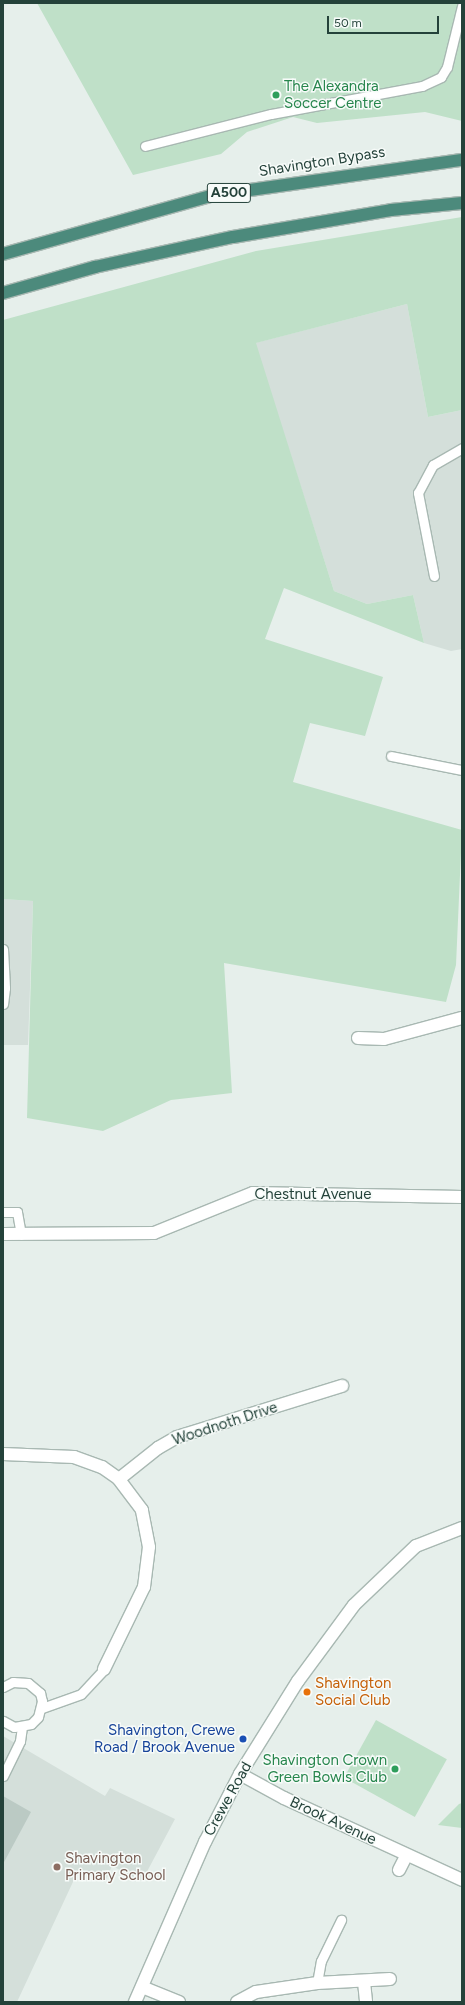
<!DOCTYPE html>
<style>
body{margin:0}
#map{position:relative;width:465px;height:2005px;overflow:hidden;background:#e6efeb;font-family:Figtree,sans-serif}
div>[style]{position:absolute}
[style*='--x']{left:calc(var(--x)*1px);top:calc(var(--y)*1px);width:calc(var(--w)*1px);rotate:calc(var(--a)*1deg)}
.built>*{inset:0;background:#d4dfda}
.green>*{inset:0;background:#bfe0c8;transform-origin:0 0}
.building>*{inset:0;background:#bbcac4}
.roads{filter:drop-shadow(1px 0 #a8b8b2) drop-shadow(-1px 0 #a8b8b2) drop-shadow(0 1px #a8b8b2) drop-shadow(0 -1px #a8b8b2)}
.service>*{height:9px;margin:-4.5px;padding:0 4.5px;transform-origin:4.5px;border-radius:4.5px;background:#fff}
.minor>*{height:12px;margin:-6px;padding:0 6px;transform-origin:6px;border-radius:6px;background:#fff}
.secondary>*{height:12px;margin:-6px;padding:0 6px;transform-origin:6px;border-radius:6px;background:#fff}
.trunk>*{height:12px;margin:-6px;padding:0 6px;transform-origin:6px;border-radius:6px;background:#4c8a7c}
.dots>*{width:11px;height:11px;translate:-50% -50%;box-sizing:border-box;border:2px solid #f7fbf9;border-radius:50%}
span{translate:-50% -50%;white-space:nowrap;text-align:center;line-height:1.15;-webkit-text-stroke:3px #f7fbf9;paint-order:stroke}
.shield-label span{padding:1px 3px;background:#f7fbf9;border:1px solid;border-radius:3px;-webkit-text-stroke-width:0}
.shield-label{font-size:14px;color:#24423a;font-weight:700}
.leisure-label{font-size:15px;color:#27864d}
.left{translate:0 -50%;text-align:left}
.right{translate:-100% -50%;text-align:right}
.street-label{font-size:15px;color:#24423a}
.food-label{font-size:15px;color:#c56008}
.transit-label{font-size:15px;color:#164399}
.education-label{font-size:15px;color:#785e54}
.frame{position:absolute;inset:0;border:4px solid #24423a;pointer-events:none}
.scale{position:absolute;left:327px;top:16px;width:112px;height:18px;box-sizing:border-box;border:2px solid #24423a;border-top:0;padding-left:5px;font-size:12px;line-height:14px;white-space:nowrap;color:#24423a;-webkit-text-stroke:3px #f7fbf9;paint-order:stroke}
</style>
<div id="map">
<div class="built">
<i style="clip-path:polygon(407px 304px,428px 417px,462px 410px,462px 649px,451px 651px,424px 643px,413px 595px,367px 604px,334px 591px,255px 343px)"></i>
<i style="clip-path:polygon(3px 899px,33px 901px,28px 1045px,3px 1045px)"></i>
<i style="clip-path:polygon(3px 1736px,105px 1796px,110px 1788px,175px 1819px,142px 1881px,112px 1866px,105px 1882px,79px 1869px,17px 2002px,3px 2002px)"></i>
</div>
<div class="green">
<i style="clip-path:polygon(37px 3px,462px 3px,462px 121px,425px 112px,317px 123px,293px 117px,247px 132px,221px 154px,133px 175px)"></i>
<i style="clip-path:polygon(462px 217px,462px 410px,428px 417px,407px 304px,256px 343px,334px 591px,367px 604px,413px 595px,424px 643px,284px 588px,265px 639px,383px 677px,365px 736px,310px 723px,293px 782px,462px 830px,456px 965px,446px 1002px,224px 963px,232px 1093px,171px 1100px,103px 1131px,27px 1118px,33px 901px,3px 899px,3px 320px,256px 251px)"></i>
<i style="left:376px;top:1720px;width:81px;height:66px;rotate:29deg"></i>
<i style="clip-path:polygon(462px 1803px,462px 1828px,438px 1825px,459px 1804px)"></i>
</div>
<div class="building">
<i style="clip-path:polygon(3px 1796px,31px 1812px,3px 1864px)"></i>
</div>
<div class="roads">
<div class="service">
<i style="--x:145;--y:146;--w:130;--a:-14.3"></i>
<i style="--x:271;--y:114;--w:154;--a:-10.5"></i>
<i style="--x:422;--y:86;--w:21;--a:-25"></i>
<i style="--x:441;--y:77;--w:12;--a:-59"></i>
<i style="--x:447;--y:67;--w:63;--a:-76.2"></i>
<i style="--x:434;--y:576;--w:85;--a:-100.9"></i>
<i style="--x:418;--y:493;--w:32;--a:-62"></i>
<i style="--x:433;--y:465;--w:34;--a:-30"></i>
<i style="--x:391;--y:756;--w:72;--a:11.2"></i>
<i style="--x:3;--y:949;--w:39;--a:87"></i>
<i style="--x:5;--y:988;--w:16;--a:97"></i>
<i style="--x:3;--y:1212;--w:14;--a:0"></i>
<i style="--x:17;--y:1212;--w:23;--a:80"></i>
<i style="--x:3;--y:1687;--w:11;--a:-27"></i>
<i style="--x:13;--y:1682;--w:15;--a:4"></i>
<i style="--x:28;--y:1683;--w:16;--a:40"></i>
<i style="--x:40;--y:1693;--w:8;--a:76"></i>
<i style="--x:42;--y:1701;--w:16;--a:104"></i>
<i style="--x:38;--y:1717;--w:10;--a:135"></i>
<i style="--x:31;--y:1724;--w:17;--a:170"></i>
<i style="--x:14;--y:1727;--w:13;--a:-151"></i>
<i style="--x:42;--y:1708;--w:41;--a:-19.7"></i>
<i style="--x:81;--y:1694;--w:34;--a:-47"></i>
<i style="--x:3;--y:1776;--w:39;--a:-64"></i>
<i style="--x:20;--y:1741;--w:14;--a:-82"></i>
<i style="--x:317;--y:1983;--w:22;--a:-80"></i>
<i style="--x:321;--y:1961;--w:46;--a:-64"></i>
</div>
<div class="minor">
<i style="--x:358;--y:1038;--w:26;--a:2"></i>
<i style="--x:384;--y:1039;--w:81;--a:-15.1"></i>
<i style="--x:3;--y:1234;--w:151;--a:-0.4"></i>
<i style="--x:154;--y:1233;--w:107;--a:-22"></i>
<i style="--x:253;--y:1193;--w:209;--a:1.1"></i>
<i style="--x:3;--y:1454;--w:71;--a:2.4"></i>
<i style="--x:74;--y:1457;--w:30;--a:20"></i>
<i style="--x:102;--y:1467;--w:21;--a:35"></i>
<i style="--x:119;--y:1479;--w:50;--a:-38.5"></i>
<i style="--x:158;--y:1448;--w:22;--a:-30"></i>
<i style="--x:177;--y:1437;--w:173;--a:-17.2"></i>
<i style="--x:104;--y:1669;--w:91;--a:-64"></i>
<i style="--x:144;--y:1587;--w:40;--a:-82.9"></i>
<i style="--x:149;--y:1547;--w:38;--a:-101"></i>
<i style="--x:142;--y:1510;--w:39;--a:-127"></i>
<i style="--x:240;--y:1774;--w:50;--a:28.6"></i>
<i style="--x:284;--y:1798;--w:196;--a:24.7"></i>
<i style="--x:399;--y:1870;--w:16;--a:-63"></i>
<i style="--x:364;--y:1982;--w:20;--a:84"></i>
<i style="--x:142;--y:1987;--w:40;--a:22"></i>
<i style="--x:237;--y:2002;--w:21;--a:-28"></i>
<i style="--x:256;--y:1992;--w:62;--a:-8.4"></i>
<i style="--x:317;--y:1983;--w:73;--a:-3.1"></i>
</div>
<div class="secondary">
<i style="--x:135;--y:2002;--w:175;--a:-66.4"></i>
<i style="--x:205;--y:1842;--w:76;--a:-62.8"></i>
<i style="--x:240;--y:1774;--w:110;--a:-58.1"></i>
<i style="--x:298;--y:1681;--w:94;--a:-53.6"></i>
<i style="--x:354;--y:1605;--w:86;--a:-43.6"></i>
<i style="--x:416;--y:1546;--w:49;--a:-21.4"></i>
</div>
<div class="trunk">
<i style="--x:3;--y:254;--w:220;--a:-15.6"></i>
<i style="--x:215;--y:195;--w:249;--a:-8.1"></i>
<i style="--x:3;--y:293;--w:96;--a:-15.8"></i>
<i style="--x:95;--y:267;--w:141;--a:-12.3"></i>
<i style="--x:233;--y:237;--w:160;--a:-9.7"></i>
<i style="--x:391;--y:210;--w:71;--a:-5.6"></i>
</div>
</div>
<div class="dots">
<i style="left:276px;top:95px;background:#2e9e5b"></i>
<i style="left:307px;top:1692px;background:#e8710a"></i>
<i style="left:243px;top:1739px;background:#1a4fb4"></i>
<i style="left:395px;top:1769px;background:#2e9e5b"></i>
<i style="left:57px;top:1867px;background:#8d6e63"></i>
</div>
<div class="shield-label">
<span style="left:229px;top:193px">A500</span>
</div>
<div class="leisure-label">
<span class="left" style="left:284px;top:95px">The Alexandra<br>Soccer Centre</span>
<span class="right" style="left:387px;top:1769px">Shavington Crown<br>Green Bowls Club</span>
</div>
<div class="street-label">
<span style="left:322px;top:162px;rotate:-9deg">Shavington Bypass</span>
<span style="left:313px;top:1195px">Chestnut Avenue</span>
<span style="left:225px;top:1424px;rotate:-18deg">Woodnoth Drive</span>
<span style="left:228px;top:1799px;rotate:-61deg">Crewe Road</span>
<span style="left:333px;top:1821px;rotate:25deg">Brook Avenue</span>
</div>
<div class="food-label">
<span class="left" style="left:315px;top:1692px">Shavington<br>Social Club</span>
</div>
<div class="transit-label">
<span class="right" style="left:235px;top:1739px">Shavington, Crewe<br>Road / Brook Avenue</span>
</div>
<div class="education-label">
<span class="left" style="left:65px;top:1867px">Shavington<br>Primary School</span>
</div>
<div class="frame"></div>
<div class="scale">50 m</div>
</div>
